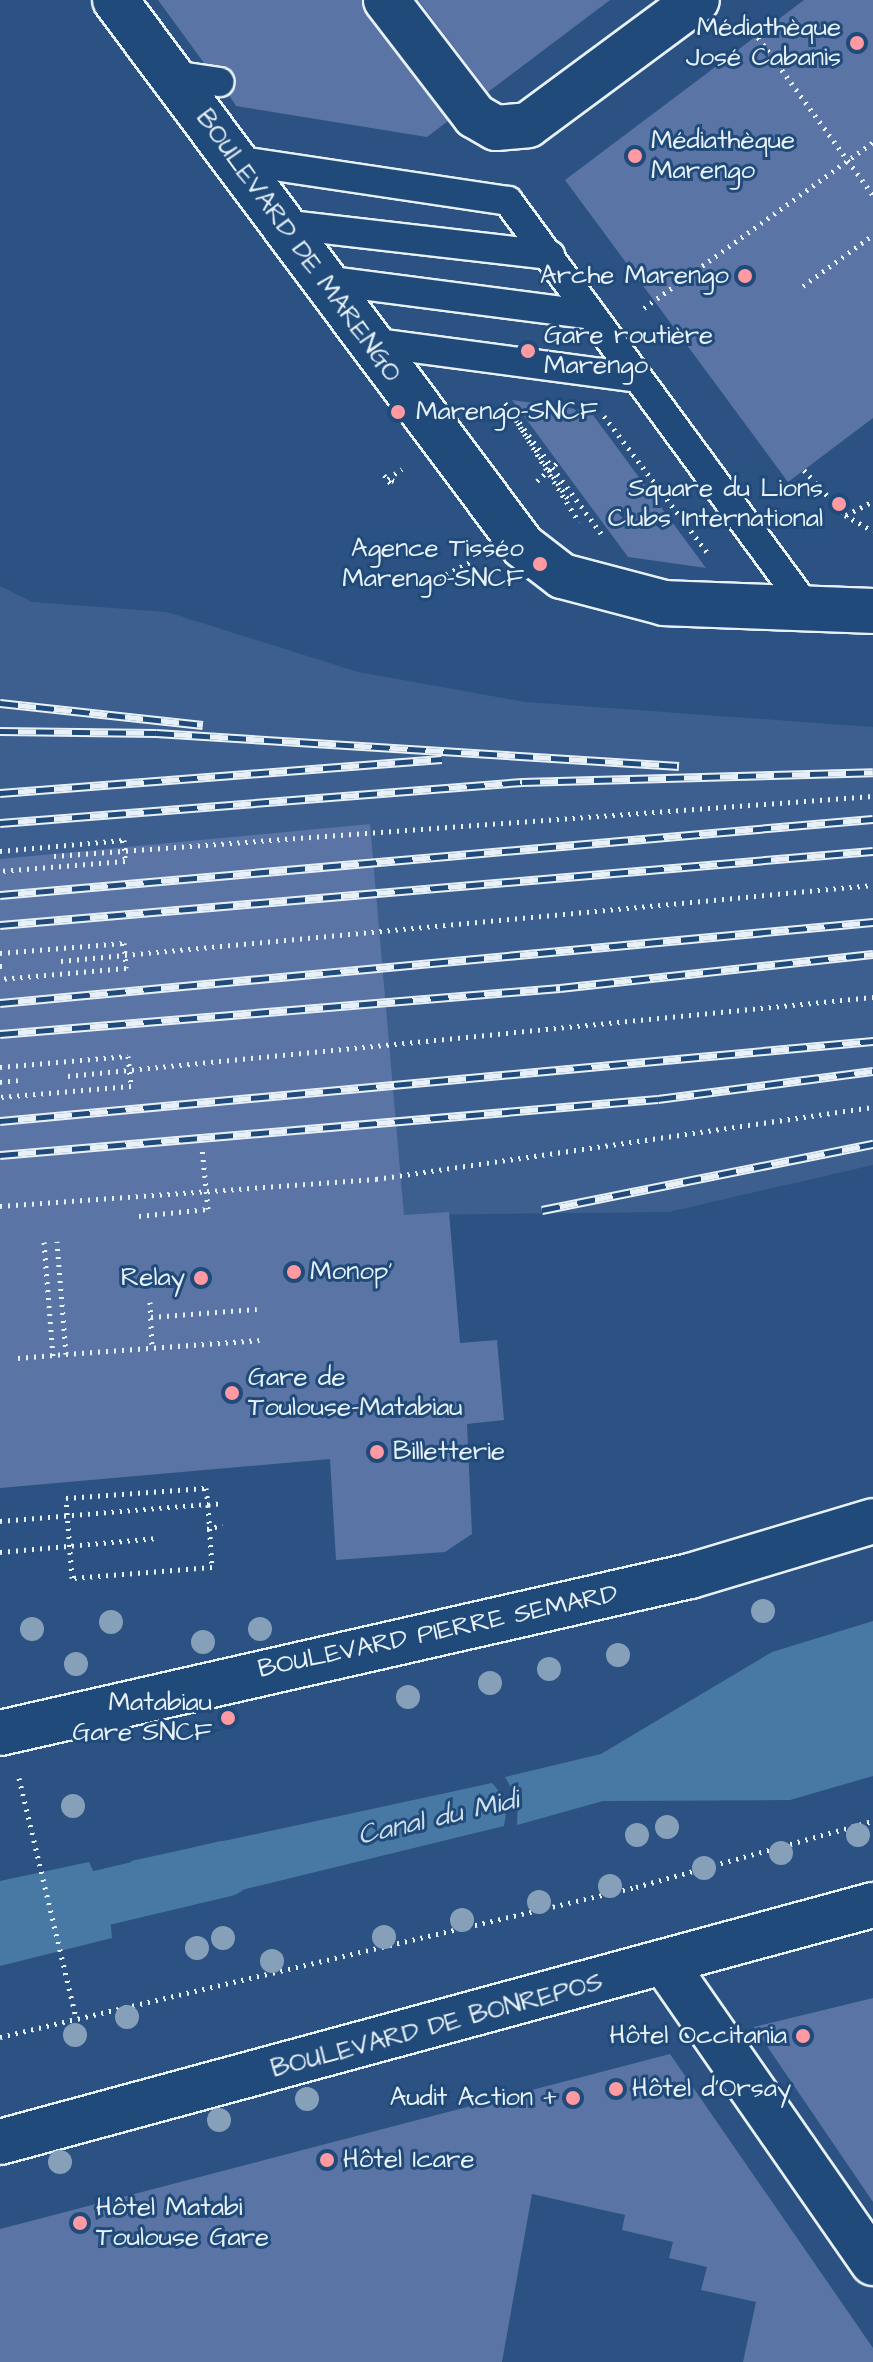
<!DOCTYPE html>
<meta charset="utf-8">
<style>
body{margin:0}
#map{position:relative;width:873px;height:2362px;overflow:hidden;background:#2b5283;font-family:"Architects Daughter",sans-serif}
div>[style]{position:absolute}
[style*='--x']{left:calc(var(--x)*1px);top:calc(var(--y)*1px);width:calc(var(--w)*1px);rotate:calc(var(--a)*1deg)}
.built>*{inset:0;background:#3c5f8f}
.water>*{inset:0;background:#4879a5}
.canal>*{height:56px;margin:-28px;padding:0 28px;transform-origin:28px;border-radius:28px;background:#4879a5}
.building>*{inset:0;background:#5974a5}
.path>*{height:5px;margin-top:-2.5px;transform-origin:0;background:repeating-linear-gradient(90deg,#e8f1f8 0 2px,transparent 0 8px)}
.roads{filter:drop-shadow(2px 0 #e8f1f8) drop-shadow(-2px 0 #e8f1f8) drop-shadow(0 2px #e8f1f8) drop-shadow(0 -2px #e8f1f8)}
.service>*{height:28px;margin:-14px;padding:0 14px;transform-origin:14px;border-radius:14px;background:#1f4a7a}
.minor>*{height:44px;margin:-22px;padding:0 22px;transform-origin:22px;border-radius:22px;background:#1f4a7a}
.primary>*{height:44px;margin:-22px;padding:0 22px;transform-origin:22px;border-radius:22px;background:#1f4a7a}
.rail>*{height:9px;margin-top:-4.5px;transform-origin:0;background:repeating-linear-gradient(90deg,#1f4a7a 0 18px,#e8f1f8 0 36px);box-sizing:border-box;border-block:2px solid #e8f1f8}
.trees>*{width:24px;height:24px;margin:-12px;border-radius:50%;background:#87a0ba}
.dots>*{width:22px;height:22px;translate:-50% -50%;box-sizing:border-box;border:4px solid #1f4a7a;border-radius:50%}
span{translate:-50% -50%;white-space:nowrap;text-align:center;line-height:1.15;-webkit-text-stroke:6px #1f4a7a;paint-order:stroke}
.poi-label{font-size:26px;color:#e8f1f8}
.right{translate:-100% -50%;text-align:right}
.left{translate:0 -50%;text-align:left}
.street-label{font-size:26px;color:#e8f1f8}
.water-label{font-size:28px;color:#d0dfec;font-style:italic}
</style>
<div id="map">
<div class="built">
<i style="clip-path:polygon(0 586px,32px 602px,167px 612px,358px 672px,526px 702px,873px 727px,873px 1165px,669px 1212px,404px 1215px,0 1243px)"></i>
</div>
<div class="water">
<i style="clip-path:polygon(873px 1621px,873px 1776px,790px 1800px,603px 1801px,517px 1825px,518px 1800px,505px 1777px,601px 1754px,772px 1652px)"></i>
<i style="clip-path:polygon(492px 1783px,508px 1802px,504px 1826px,144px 1914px,149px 1886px,131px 1861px)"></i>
<i style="clip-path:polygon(89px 1862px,95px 1875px,124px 1867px,135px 1890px,133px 1912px,110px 1917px,112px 1938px,0 1966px,0 1881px)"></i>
</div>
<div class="canal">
<i style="--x:0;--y:1922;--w:231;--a:-13.3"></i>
</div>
<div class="building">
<i style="clip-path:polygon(158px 0,362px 0,448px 121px,427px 137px,236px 106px,229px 95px,234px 75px,204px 63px)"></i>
<i style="clip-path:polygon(418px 0,610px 0,488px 92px)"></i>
<i style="clip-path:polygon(804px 0,873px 0,873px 418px,788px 482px,565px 180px)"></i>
<i style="clip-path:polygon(512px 400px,590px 411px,706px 568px,628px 557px)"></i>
<i style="clip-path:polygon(370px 824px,404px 1215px,449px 1212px,460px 1343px,497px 1340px,504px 1420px,467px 1424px,472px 1534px,445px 1552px,336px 1560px,330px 1459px,0 1488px,0 859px)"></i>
<i style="clip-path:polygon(873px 1998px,873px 2202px,754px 2027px)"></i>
<i style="clip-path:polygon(670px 2054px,873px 2348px,873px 2362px,743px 2362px,756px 2302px,701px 2290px,707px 2267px,669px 2258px,673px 2242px,622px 2230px,625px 2215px,532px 2194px,502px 2362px,0 2362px,0 2229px)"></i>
</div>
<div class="path">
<i style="--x:744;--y:18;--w:219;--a:53.9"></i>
<i style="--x:803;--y:286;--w:87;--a:-36.1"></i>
<i style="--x:644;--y:308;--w:283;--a:-35.9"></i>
<i style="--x:505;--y:403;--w:162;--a:53.6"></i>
<i style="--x:604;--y:416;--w:174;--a:52.9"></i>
<i style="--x:516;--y:420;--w:120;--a:58.3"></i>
<i style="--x:518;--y:423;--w:95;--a:56.6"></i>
<i style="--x:804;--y:470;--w:61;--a:47.7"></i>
<i style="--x:845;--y:515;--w:32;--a:30"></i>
<i style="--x:384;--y:475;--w:13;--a:51"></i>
<i style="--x:394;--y:481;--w:6;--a:-162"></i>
<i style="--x:388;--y:479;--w:17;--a:-36"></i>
<i style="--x:537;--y:481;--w:31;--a:-42"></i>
<i style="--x:846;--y:515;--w:30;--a:-27"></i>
<i style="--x:439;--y:578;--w:39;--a:-27"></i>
<i style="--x:0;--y:851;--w:124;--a:-5.1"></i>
<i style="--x:124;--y:840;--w:21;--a:87"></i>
<i style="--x:125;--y:861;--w:125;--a:175.4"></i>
<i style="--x:54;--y:856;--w:821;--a:-4.19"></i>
<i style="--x:0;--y:953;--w:124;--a:-4.6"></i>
<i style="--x:124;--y:943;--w:25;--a:85"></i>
<i style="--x:126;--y:968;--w:126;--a:175"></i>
<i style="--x:61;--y:961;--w:816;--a:-5.35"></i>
<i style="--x:0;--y:966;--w:3;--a:0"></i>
<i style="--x:0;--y:1067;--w:128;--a:-4.9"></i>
<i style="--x:128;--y:1056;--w:30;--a:84"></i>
<i style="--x:131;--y:1086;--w:131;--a:175.2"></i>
<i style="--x:68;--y:1076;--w:809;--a:-5.6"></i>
<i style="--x:0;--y:1082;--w:18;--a:-6"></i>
<i style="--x:0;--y:1206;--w:377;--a:-4.1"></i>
<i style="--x:376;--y:1179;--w:502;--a:-8.24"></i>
<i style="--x:139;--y:1216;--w:69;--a:-5.8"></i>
<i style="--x:208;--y:1209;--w:61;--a:-95.6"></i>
<i style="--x:44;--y:1242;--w:114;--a:85.5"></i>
<i style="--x:150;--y:1302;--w:46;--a:87.5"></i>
<i style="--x:151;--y:1317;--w:106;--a:-4.3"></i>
<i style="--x:66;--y:1354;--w:194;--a:-4.1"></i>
<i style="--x:18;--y:1358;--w:48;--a:-4.8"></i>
<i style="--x:66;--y:1354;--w:113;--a:-94.6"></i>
<i style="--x:208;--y:1505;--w:62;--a:86.3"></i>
<i style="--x:212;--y:1567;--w:140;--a:175.5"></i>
<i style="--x:72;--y:1578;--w:80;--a:-94.3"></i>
<i style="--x:66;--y:1498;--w:140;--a:-4.1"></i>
<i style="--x:206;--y:1488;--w:17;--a:83"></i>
<i style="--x:208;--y:1505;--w:13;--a:-9"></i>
<i style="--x:0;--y:1521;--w:209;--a:-4.7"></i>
<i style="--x:207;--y:1529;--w:16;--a:-14"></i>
<i style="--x:0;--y:1552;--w:158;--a:-5.1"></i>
<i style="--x:19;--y:1778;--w:246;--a:76.6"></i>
<i style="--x:0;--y:2037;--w:653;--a:-13.27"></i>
<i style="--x:636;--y:1887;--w:246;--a:-15.6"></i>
</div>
<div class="roads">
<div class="service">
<i style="--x:172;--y:75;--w:48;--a:8.5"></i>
<i style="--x:234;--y:160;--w:277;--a:8.5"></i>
<i style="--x:508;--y:201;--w:511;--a:53.67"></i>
<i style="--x:281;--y:224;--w:271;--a:6.6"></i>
<i style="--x:323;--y:280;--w:271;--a:7.4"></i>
<i style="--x:369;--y:342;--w:271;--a:7.6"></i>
</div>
<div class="minor">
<i style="--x:386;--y:0;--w:146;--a:52.5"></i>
<i style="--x:475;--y:116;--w:24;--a:30"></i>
<i style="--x:496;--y:128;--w:32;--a:-5"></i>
<i style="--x:528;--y:125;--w:210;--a:-36.5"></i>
<i style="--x:666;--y:1965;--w:363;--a:55.2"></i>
</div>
<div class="primary">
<i style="--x:115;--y:0;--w:682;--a:53.23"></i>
<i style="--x:523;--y:546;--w:49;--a:37.6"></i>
<i style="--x:562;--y:576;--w:106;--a:14.8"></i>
<i style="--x:664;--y:603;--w:209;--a:2.2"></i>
<i style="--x:0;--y:1733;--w:708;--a:-12.82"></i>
<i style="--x:690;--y:1576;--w:191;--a:-16.7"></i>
<i style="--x:0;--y:2142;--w:905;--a:-15.19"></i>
</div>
</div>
<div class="rail">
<i style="--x:0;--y:703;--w:204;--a:6.2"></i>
<i style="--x:0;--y:731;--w:156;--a:0.7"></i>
<i style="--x:156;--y:733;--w:524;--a:3.61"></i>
<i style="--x:0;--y:793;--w:443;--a:-4.4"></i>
<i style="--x:0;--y:823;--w:524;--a:-4.49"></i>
<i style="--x:522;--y:782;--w:351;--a:-1.6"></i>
<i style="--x:0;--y:895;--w:876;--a:-4.98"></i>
<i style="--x:0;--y:925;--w:876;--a:-4.85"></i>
<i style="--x:0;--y:1003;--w:877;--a:-5.3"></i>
<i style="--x:0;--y:1034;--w:562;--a:-4.7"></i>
<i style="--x:560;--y:988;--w:315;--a:-6.2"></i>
<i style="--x:0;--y:1121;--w:877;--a:-5.24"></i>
<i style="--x:0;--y:1155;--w:660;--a:-4.86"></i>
<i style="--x:658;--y:1099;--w:217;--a:-7.4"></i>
<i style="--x:542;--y:1210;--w:338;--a:-11.3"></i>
</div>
<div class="trees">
<i style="left:763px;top:1611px"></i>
<i style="left:111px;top:1622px"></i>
<i style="left:32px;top:1629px"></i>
<i style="left:260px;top:1629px"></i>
<i style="left:203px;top:1642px"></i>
<i style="left:618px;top:1655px"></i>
<i style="left:76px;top:1664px"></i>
<i style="left:549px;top:1669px"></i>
<i style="left:490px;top:1683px"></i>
<i style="left:408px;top:1697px"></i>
<i style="left:73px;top:1806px"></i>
<i style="left:667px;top:1827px"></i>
<i style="left:637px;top:1835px"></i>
<i style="left:858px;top:1835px"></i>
<i style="left:781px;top:1853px"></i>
<i style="left:704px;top:1868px"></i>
<i style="left:610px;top:1886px"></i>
<i style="left:539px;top:1902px"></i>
<i style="left:462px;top:1920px"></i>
<i style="left:384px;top:1937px"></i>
<i style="left:223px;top:1938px"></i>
<i style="left:197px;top:1948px"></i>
<i style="left:272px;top:1961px"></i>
<i style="left:127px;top:2017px"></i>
<i style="left:75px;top:2035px"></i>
<i style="left:307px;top:2099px"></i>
<i style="left:219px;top:2120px"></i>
<i style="left:60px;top:2162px"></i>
</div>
<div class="dots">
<i style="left:857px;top:43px;background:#ff9aa2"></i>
<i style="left:635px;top:156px;background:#ff9aa2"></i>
<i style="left:745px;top:276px;background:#ff9aa2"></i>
<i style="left:528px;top:351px;background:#ff9aa2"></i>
<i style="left:398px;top:412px;background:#ff9aa2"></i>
<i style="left:839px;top:504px;background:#ff9aa2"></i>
<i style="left:540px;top:564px;background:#ff9aa2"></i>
<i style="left:294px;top:1272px;background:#ff9aa2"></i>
<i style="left:201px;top:1278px;background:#ff9aa2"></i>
<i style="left:232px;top:1393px;background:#ff9aa2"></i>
<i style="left:377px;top:1452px;background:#ff9aa2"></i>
<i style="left:228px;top:1718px;background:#ff9aa2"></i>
<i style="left:803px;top:2036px;background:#ff9aa2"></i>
<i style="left:616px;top:2089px;background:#ff9aa2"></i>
<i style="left:573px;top:2098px;background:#ff9aa2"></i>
<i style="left:327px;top:2160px;background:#ff9aa2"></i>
<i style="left:80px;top:2223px;background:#ff9aa2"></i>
</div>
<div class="poi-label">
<span class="right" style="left:841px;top:43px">Médiathèque<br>José Cabanis</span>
<span class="left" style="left:651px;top:156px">Médiathèque<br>Marengo</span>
<span class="right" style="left:729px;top:276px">Arche Marengo</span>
<span class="left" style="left:544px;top:351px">Gare routière<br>Marengo</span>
<span class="left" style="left:416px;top:412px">Marengo-SNCF</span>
<span class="right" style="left:823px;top:504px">Square du Lions<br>Clubs International</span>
<span class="right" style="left:524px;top:564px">Agence Tisséo<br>Marengo-SNCF</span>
<span class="left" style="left:310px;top:1272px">Monop'</span>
<span class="right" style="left:185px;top:1278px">Relay</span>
<span class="left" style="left:248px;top:1393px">Gare de<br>Toulouse-Matabiau</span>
<span class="left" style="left:393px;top:1452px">Billetterie</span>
<span class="right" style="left:212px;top:1718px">Matabiau<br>Gare SNCF</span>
<span class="right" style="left:787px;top:2036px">Hôtel Occitania</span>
<span class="left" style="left:632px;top:2089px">Hôtel d'Orsay</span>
<span class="right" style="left:557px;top:2098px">Audit Action +</span>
<span class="left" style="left:343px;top:2160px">Hôtel Icare</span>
<span class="left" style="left:96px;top:2223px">Hôtel Matabi<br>Toulouse Gare</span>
</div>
<div class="street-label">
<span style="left:298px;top:246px;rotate:54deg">BOULEVARD DE MARENGO</span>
<span style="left:438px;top:1632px;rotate:-12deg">BOULEVARD PIERRE SEMARD</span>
<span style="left:437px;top:2026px;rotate:-15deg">BOULEVARD DE BONREPOS</span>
</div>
<div class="water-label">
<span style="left:438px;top:1818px;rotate:-13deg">Canal du Midi</span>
</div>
</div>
